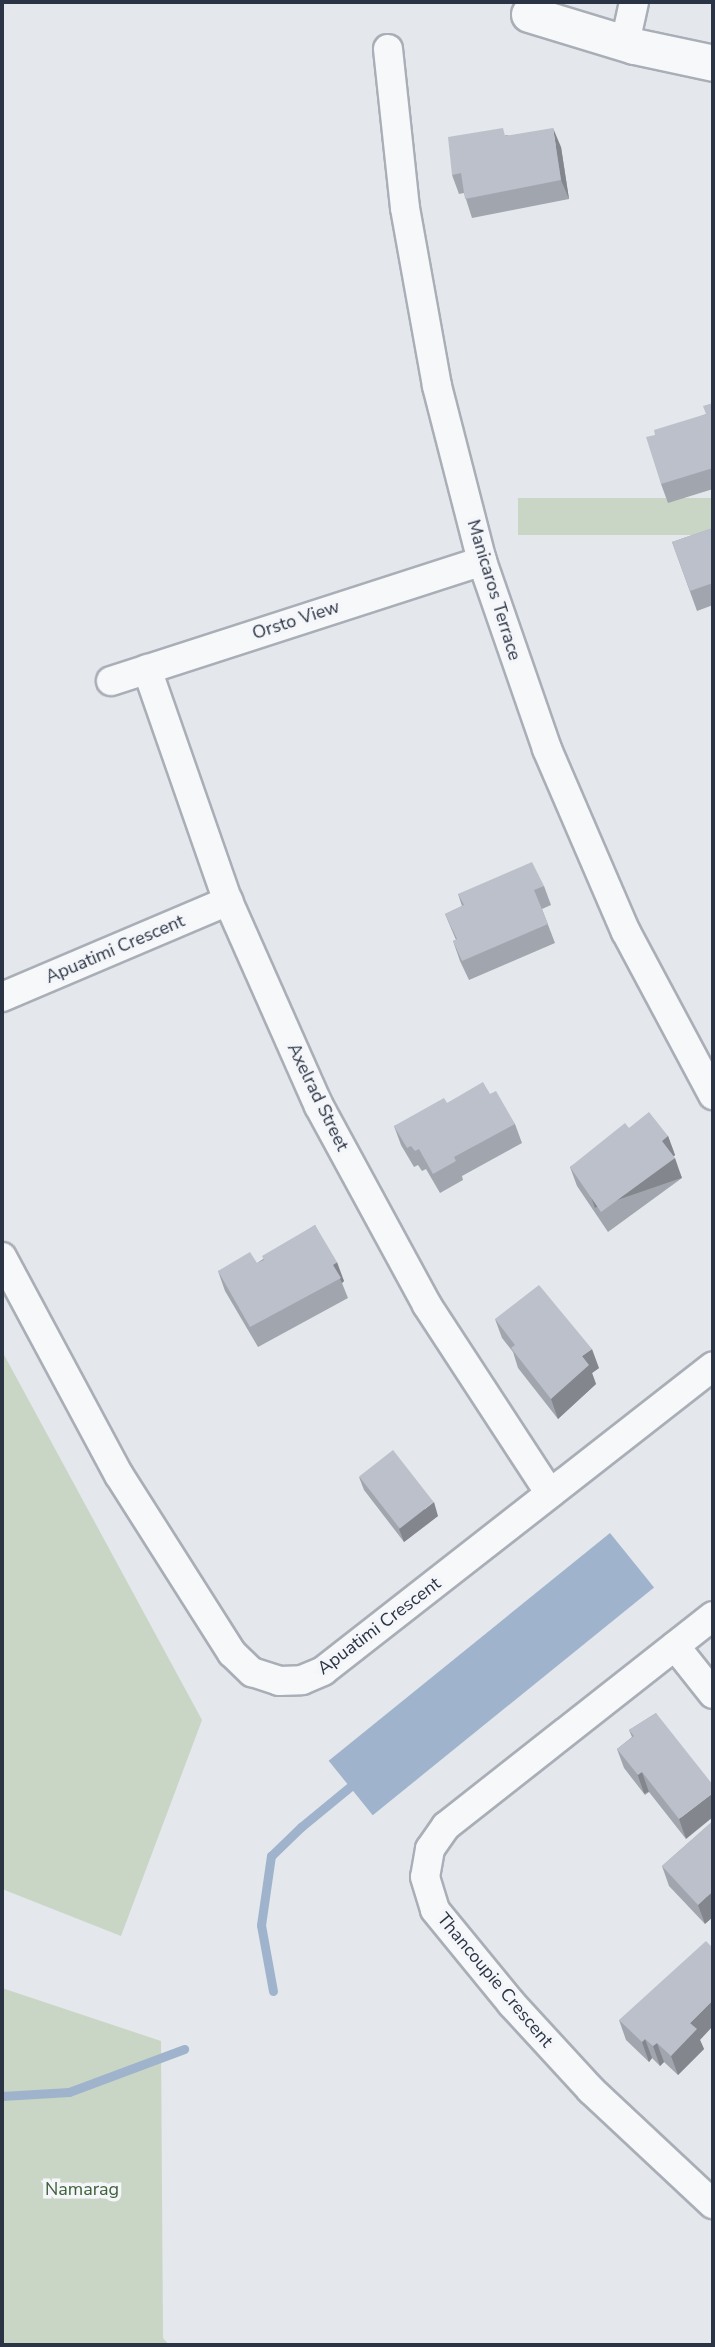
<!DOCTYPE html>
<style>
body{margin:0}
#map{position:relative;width:715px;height:2347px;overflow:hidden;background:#e4e7ec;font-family:"Nunito Sans",sans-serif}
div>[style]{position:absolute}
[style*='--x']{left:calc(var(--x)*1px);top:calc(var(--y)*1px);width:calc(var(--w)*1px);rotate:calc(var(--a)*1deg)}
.green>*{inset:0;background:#c9d6c5;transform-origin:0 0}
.water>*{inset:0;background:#9fb4cc;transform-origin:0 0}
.stream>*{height:9px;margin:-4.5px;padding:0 4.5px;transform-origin:4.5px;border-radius:4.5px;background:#9fb4cc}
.roads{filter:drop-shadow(2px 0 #a9aeb7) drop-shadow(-2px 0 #a9aeb7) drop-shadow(0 2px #a9aeb7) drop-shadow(0 -2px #a9aeb7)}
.minor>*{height:28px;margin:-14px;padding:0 14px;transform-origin:14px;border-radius:14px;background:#f7f8fa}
.tertiary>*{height:35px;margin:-17.5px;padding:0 17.5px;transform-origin:17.5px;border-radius:17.5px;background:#f7f8fa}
.wall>*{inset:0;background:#a1a5ae}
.shaded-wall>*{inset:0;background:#83868d;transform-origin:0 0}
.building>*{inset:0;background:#bbc0ca;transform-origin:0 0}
span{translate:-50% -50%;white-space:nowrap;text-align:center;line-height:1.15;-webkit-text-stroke:7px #f4f6f9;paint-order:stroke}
.street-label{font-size:18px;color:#2b3445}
.park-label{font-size:18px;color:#3f6138}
.frame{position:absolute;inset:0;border:4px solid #2b3445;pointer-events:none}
</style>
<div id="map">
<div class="green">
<i style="left:713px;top:498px;width:37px;height:195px;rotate:90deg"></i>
<i style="clip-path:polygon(2px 1351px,202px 1720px,121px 1936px,2px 1889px)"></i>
<i style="clip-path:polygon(2px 1988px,161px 2041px,163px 2338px,169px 2345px,2px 2345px)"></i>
</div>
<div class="water">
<i style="left:610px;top:1533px;width:70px;height:362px;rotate:51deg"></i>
</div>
<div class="stream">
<i style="--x:273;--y:1991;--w:67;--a:-100.3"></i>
<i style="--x:261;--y:1925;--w:70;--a:-81.8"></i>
<i style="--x:271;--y:1856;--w:42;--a:-44"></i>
<i style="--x:301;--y:1827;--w:72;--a:-39.4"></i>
<i style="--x:2;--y:2096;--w:67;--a:-3.4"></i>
<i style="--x:69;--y:2092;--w:123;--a:-20.5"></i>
</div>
<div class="roads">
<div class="minor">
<i style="--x:625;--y:43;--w:42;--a:-77.6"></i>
<i style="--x:388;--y:49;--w:160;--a:83.9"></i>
<i style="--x:405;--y:208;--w:181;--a:79.8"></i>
<i style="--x:437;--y:386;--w:181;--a:75.6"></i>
<i style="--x:482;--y:561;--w:199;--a:70.9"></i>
<i style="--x:547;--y:749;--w:199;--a:66.7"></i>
<i style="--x:626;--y:932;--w:185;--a:61.9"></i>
<i style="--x:147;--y:669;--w:246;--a:70.8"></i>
<i style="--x:228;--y:901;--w:224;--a:66.1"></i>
<i style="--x:319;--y:1106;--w:226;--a:61.5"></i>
<i style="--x:427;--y:1305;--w:225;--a:56.9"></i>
<i style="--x:111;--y:681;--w:390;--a:-17.9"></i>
<i style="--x:2;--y:997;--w:246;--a:-23"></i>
<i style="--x:2;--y:1257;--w:247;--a:61.8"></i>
<i style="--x:119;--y:1475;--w:211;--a:57.6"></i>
<i style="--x:232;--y:1653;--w:28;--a:44"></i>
<i style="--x:252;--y:1672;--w:28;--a:18"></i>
<i style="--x:279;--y:1681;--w:23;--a:-2"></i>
<i style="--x:302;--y:1680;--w:23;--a:-23"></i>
<i style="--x:323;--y:1671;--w:495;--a:-38"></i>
<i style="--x:713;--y:1616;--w:340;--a:141.8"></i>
<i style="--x:446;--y:1826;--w:28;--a:125"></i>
<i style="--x:430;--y:1849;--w:28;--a:100"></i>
<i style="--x:425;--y:1877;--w:34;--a:73"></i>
<i style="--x:435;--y:1910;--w:122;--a:50.7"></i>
<i style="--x:512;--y:2004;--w:117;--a:47.4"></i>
<i style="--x:591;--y:2090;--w:167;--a:43.1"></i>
<i style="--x:675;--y:1646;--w:61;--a:51.6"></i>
</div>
<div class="tertiary">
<i style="--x:529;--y:14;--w:110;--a:16.9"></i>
<i style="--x:634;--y:46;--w:81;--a:12.1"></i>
</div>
</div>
<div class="wall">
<i style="clip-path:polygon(506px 135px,561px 147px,569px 199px,472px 218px,464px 193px,459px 194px,452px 175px)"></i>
<i style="clip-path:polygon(713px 403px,713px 489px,668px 503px,661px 484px,655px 435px,706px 414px)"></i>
<i style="clip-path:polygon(713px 528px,713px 605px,697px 611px,672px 542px)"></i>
<i style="clip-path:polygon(544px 886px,551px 905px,542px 909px,555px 943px,469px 980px,460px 961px,453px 941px,456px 940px,445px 914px,462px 906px,458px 894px)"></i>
<i style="clip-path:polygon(490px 1094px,515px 1124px,522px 1143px,462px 1176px,463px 1180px,440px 1193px,426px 1169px,422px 1171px,418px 1165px,414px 1167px,401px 1145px,394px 1126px,447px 1103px)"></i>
<i style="clip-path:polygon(629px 1128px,668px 1136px,675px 1155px,673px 1157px,682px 1178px,608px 1232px,577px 1186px,570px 1167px)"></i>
<i style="clip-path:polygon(315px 1225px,344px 1281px,342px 1283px,348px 1298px,258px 1347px,225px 1291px,218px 1271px,257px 1263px)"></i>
<i style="clip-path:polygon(495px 1319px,599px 1368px,592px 1373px,596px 1384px,558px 1419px,518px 1368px,513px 1352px,502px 1338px)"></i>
<i style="clip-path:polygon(359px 1477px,438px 1516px,404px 1542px,364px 1490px)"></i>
<i style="clip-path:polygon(656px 1713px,686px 1839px,649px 1792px,645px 1795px,624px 1768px,617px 1749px,632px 1737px,629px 1730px)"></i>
<i style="clip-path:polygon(713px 1821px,705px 1924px,669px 1886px,662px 1866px)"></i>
<i style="clip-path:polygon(619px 2020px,700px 2040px,704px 2049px,678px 2075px,664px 2062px,660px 2066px,652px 2058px,649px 2062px,626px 2040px)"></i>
</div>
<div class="shaded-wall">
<i style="clip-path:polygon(553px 128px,561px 147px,569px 199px,561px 180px)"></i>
<i style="clip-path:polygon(668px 1136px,675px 1155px,669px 1161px,662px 1141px)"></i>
<i style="left:675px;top:1158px;width:21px;height:92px;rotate:71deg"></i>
<i style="clip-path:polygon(337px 1262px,344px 1281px,342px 1283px,333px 1265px)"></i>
<i style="clip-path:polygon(592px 1349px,599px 1368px,592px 1373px,596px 1384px,558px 1419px,551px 1399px,582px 1356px)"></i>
<i style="clip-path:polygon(434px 1502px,438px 1516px,404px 1542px,399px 1529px)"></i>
<i style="left:642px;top:1772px;width:21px;height:5px;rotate:71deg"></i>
<i style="clip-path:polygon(713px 1793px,713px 1817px,686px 1839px,679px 1819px)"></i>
<i style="clip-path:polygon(713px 1891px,713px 1917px,705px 1924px,698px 1905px)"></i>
<i style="clip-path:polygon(713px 2000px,713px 2026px,700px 2040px,704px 2049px,678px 2075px,671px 2056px,690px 2023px)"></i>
<i style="clip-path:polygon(645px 2039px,652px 2058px,649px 2062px,642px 2042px)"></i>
<i style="clip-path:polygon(657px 2043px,664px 2062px,660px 2066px,653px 2046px)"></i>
</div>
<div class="building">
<i style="clip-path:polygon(503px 128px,505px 136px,553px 128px,561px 180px,465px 199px,461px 173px,452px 175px,448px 137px)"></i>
<i style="clip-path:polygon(713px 403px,713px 468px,661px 484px,646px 437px,655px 435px,654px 430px,706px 414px,703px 406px)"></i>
<i style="clip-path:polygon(713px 528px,713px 583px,690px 591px,672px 542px)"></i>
<i style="clip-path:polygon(532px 862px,544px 886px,534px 890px,548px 924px,462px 961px,453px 941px,457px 939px,445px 914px,464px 905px,458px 894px)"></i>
<i style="clip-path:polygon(483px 1082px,490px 1094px,496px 1091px,515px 1124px,454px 1157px,456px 1161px,433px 1174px,419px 1149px,415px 1151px,411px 1146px,407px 1148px,394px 1126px,444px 1098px,447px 1103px)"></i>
<i style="clip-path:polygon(649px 1112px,668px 1136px,662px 1141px,675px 1158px,601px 1212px,570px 1167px,625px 1123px,629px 1128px)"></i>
<i style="clip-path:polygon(315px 1225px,337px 1262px,333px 1265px,341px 1278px,250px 1327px,218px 1271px,250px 1252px,257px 1263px,264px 1260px,262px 1256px)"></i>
<i style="clip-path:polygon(539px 1285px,592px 1349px,582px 1356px,589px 1365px,551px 1399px,511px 1348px,515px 1345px,495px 1319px)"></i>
<i style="left:393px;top:1450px;width:66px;height:43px;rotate:52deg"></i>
<i style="clip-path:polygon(656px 1713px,713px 1785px,713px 1793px,679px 1819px,642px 1772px,638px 1775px,617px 1749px,634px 1736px,629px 1730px)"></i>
<i style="clip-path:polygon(713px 1821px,713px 1891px,698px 1905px,662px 1866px)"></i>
<i style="clip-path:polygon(706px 1941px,713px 1948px,713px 2000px,690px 2023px,697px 2029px,671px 2056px,657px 2043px,653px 2046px,645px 2039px,642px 2042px,619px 2020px)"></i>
</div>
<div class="street-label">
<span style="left:494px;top:590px;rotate:73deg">Manicaros Terrace</span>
<span style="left:296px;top:620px;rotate:-18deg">Orsto View</span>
<span style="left:115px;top:949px;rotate:-23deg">Apuatimi Crescent</span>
<span style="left:318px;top:1097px;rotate:64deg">Axelrad Street</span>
<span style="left:379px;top:1626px;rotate:-37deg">Apuatimi Crescent</span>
<span style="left:495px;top:1980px;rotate:50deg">Thancoupie Crescent</span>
</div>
<div class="park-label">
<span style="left:82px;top:2189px">Namarag</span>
</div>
<div class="frame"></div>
</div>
